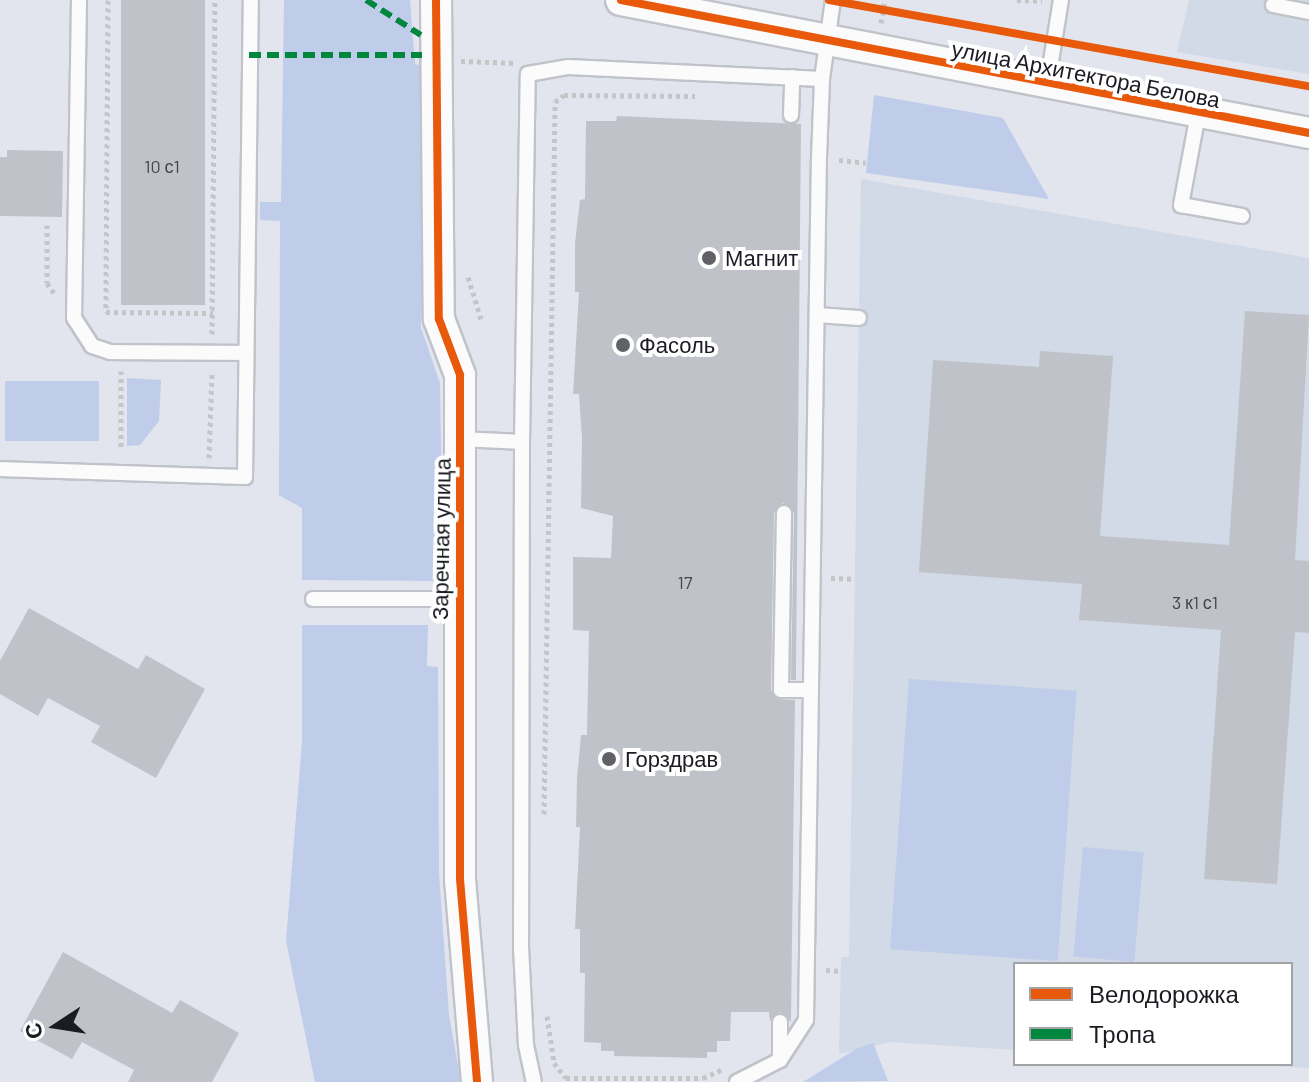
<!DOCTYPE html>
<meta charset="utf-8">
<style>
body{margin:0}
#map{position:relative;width:1309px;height:1082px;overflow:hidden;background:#e2e5ed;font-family:Barlow,sans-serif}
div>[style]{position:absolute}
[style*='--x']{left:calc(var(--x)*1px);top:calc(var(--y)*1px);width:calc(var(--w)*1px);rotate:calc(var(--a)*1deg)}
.built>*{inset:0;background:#d2d9e7}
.green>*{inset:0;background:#bfccea;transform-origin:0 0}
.building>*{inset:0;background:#c0c2c9;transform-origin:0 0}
.path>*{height:5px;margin-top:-2.5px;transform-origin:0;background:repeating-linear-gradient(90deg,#c4c5c7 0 4px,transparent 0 8px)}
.roads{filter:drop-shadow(2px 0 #c0c3c9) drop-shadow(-2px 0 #c0c3c9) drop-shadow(0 2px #c0c3c9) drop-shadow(0 -2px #c0c3c9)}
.service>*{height:14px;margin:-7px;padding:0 7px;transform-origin:7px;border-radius:7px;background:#fbfbfc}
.minor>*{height:30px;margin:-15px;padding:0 15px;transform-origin:15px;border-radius:15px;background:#fbfbfc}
.quiet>*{height:6px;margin-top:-3px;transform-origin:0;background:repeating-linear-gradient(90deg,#00873e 0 12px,transparent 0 18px)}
.cycleway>*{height:8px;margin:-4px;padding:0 4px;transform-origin:4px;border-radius:4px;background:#e8590c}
.dots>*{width:22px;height:22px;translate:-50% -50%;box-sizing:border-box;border:4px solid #fff;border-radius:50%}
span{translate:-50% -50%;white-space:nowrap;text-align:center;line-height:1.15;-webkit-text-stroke:8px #fff;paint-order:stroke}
.number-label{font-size:18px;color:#44464b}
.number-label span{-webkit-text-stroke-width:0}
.street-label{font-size:22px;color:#1a1c21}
.poi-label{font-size:22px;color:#1a1c21}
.left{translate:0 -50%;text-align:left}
.legend{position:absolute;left:1013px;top:962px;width:280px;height:104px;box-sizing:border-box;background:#fff;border:2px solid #a3a4a6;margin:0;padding:10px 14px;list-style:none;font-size:24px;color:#1a1c21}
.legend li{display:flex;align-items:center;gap:16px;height:40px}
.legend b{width:40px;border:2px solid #a3a4a6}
.north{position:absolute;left:16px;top:986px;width:80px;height:80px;-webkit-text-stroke:6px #fff;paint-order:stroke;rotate:258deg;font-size:22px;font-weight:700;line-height:32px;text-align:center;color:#1a1c21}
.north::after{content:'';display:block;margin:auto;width:28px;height:36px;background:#1a1c21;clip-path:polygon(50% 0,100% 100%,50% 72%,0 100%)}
</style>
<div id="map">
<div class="built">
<i style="clip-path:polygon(1189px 0,1309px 0,1309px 74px,1177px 52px)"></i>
<i style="clip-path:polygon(861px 179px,1309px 258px,1309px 1068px,1239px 1064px,1291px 1064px,1291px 964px,1015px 964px,1015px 1050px,890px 1042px,839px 1054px,841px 957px,849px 957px)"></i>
</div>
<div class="green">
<i style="clip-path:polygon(284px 0,410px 0,415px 64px,423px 66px,421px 328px,440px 383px,443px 581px,302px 580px,302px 508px,279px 495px,280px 221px,260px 220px,260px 202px,281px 202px)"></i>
<i style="clip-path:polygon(874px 95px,1003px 118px,1049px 199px,866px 173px)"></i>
<i style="clip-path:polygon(127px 378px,161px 380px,159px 421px,140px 445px,127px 446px)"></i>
<i style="left:5px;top:381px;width:94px;height:60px"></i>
<i style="clip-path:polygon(302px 625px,428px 625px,427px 666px,438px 667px,439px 873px,449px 1015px,461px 1082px,315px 1082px,286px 941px,302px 742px)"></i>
<i style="left:909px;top:679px;width:168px;height:271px;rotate:4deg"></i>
<i style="left:1083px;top:847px;width:61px;height:110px;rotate:5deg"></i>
<i style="clip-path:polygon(873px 1043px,888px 1081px,803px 1082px,856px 1049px)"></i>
</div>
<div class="building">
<i style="left:121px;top:0;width:84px;height:305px"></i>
<i style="clip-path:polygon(617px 116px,801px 124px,796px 669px,796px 680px,791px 680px,794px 513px,783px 503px,774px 513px,771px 690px,777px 699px,795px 700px,791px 1022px,781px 1012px,770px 1021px,769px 1012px,731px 1012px,730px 1041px,717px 1041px,717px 1052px,707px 1052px,707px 1058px,614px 1056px,614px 1051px,601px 1051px,601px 1043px,584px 1042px,585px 973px,580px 973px,580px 929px,575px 929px,580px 827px,576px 827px,577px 778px,581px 735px,587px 735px,589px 631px,573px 630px,573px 557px,611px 558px,613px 516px,581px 508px,582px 438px,579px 394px,573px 394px,579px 292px,575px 292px,575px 243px,580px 200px,585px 199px,586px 121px,616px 121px)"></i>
<i style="clip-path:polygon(7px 150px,63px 151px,62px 217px,0 216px,0 157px,7px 157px)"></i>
<i style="clip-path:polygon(1245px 311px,1309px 315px,1295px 560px,1309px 561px,1309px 633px,1295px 632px,1277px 884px,1204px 879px,1221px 630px,1079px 620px,1082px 584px,919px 572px,933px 360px,1039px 367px,1040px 351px,1113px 356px,1100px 536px,1229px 545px)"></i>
<i style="clip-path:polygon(29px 608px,138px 669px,146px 655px,205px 689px,156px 778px,91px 742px,100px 726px,48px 698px,38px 716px,0 694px,0 661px)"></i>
<i style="clip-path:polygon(63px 952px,172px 1013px,180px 1000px,239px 1033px,212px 1082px,128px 1082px,134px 1070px,82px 1042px,72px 1059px,20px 1031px)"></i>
</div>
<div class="path">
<i style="--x:108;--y:0;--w:312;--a:90.4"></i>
<i style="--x:106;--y:312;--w:107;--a:0.5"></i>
<i style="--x:1017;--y:0;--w:25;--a:2"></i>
<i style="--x:881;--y:23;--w:23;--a:-80"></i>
<i style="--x:461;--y:61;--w:54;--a:2.1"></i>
<i style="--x:839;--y:160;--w:27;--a:6"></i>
<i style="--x:47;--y:225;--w:58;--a:90"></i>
<i style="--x:47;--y:283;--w:12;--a:55"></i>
<i style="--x:468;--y:277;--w:44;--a:72.8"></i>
<i style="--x:212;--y:334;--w:334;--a:-89.5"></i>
<i style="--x:121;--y:371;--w:76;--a:90"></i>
<i style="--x:209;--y:458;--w:86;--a:-88"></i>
<i style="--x:831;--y:578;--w:24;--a:2"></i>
<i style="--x:544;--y:814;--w:712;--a:-89.11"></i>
<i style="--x:555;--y:102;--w:11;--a:-38"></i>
<i style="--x:564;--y:95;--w:131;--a:0.4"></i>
<i style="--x:826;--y:970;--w:15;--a:4"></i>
<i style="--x:547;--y:1016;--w:48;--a:81.5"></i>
<i style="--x:554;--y:1063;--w:19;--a:51"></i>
<i style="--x:566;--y:1078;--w:137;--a:0"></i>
<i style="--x:703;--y:1078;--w:22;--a:-24"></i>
</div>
<div class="roads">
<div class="service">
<i style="--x:79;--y:0;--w:318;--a:90.9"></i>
<i style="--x:74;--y:318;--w:33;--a:57"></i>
<i style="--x:92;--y:346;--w:19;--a:18"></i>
<i style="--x:110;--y:352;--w:135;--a:0.4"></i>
<i style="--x:1273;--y:5;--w:37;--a:11"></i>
<i style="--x:1047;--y:86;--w:87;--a:-80.8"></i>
<i style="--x:1198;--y:114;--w:93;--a:100.6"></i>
<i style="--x:1181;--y:205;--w:62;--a:10.2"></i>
<i style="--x:791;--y:115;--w:38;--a:-88"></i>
<i style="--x:817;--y:315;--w:42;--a:4.1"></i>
<i style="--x:461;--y:439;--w:61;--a:2.8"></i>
<i style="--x:522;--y:442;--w:368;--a:-89.1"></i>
<i style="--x:528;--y:74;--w:41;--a:-9.9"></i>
<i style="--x:568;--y:67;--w:254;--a:2.7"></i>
<i style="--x:522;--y:442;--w:505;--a:90.11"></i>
<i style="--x:521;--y:947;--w:98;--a:87.1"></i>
<i style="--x:526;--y:1045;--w:38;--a:78"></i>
<i style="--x:0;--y:469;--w:245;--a:1.9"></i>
<i style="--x:245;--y:477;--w:477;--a:-89.3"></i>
<i style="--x:784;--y:513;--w:177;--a:91"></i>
<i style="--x:781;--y:690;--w:29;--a:0"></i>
<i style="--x:313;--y:599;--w:145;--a:0"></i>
<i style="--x:780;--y:1022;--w:38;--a:90"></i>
<i style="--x:737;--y:1082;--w:48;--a:-27.1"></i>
<i style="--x:780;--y:1060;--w:48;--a:-57"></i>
<i style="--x:806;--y:1020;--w:862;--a:-89.14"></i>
<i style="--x:819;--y:158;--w:79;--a:-87.8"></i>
<i style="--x:822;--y:79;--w:80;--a:-82.1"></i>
</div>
<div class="minor">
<i style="--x:436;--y:0;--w:319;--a:89.5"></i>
<i style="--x:439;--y:319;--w:60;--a:69.4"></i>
<i style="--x:460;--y:375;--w:504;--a:90"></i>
<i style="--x:460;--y:879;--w:204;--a:85.2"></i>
<i style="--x:621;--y:0;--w:701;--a:10.94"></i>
</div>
</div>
<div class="quiet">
<i style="--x:366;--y:0;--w:65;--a:32.5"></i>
<i style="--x:249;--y:55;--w:173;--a:0"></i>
</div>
<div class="cycleway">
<i style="--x:436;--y:0;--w:319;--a:89.5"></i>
<i style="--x:439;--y:319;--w:60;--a:69.4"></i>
<i style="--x:460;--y:375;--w:504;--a:90"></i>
<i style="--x:460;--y:879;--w:204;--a:85.2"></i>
<i style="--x:621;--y:0;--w:701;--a:10.94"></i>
<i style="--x:829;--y:0;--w:488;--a:10.2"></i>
</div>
<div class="dots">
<i style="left:709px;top:258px;background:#606268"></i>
<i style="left:623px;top:345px;background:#606268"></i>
<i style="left:609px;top:759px;background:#606268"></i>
</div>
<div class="number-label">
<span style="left:162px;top:166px">10 с1</span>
<span style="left:685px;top:582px">17</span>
<span style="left:1195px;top:602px">3 к1 с1</span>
</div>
<div class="street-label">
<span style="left:1086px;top:74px;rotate:11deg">улица Архитектора Белова</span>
<span style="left:441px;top:539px;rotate:-89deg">Заречная улица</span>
</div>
<div class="poi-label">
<span class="left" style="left:725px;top:258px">Магнит</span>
<span class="left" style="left:639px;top:345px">Фасоль</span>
<span class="left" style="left:625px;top:759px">Горздрав</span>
</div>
<ul class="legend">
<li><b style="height:10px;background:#e8590c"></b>Велодорожка</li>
<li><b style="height:10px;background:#00873e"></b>Тропа</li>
</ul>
<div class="north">С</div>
</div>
